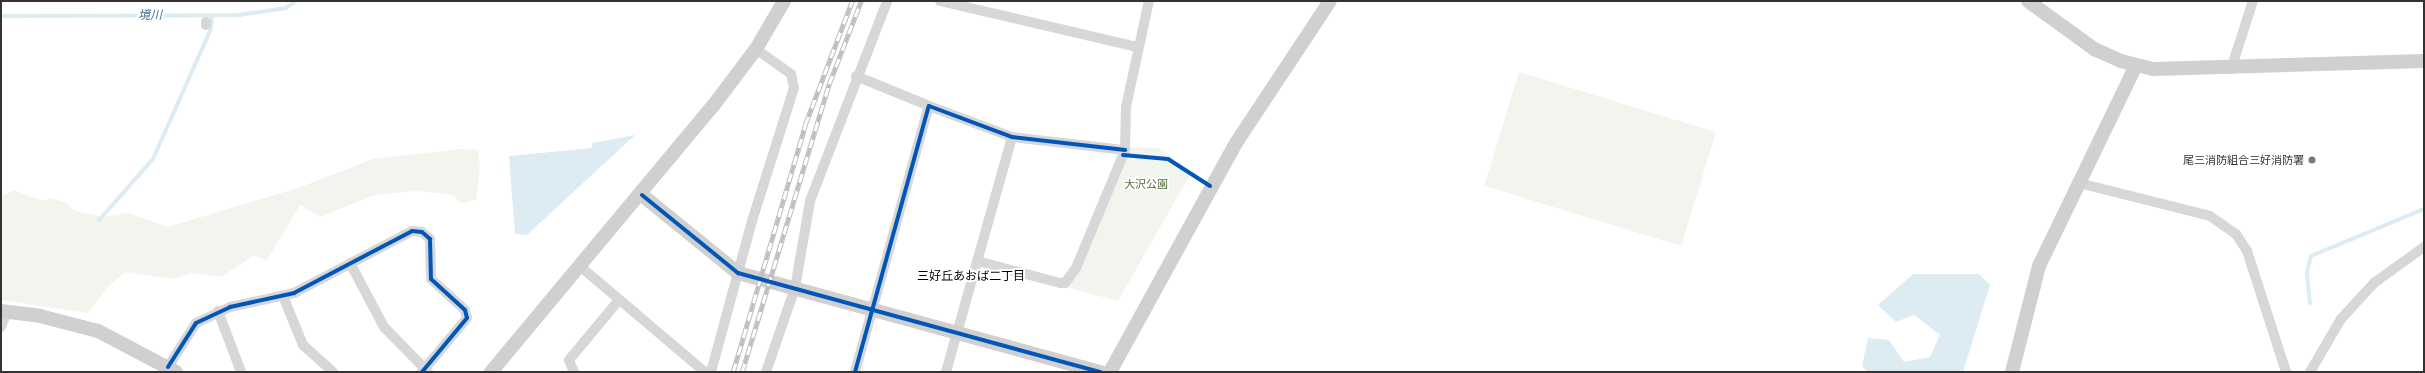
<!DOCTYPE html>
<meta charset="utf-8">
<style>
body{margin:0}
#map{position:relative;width:2425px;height:373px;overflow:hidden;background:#fff;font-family:Poppins,"Noto Sans JP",sans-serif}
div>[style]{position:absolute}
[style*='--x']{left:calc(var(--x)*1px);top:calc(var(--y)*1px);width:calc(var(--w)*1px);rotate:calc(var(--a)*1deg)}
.green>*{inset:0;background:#f1f5ed;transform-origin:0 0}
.water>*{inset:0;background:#ddebf3}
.stream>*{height:4px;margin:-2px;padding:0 2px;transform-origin:2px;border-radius:2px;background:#ddebf3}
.street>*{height:10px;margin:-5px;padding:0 5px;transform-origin:5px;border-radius:5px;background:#d7d7d7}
.secondary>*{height:14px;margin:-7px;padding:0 7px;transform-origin:7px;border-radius:7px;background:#d0d0d0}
.rail>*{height:4.5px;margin-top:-2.25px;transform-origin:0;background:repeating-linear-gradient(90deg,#fff 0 9px,#bebebe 0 18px);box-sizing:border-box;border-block:1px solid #bebebe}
.cycleway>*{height:4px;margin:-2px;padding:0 2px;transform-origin:2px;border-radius:2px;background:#0057b8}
.dots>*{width:11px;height:11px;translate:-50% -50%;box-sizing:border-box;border:2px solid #fff;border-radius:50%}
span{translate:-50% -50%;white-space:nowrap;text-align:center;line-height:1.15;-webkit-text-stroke:4px #fff;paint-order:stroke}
.poi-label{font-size:11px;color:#333}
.right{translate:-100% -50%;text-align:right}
.park-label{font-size:11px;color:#56703f}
.water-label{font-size:12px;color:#3f7597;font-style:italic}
.neighbourhood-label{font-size:12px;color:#000}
.frame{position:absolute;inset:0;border:2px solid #333;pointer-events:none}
</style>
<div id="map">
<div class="green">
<i style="left:1519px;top:72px;width:206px;height:119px;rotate:17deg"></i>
<i style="clip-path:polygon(1123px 147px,1160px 148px,1191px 173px,1118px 301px,1066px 287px)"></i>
<i style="clip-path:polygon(461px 149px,478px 150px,480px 167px,476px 200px,462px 203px,451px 194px,415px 191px,375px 195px,320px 217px,300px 205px,267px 260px,253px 256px,221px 277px,192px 273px,173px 279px,125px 272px,107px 288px,88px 313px,1px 300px,1px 197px,14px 190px,42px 201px,50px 198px,65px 202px,75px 211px,104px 217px,128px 213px,168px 227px,298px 188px,373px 159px)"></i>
</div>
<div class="water">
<i style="clip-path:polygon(635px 135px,527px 235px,515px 234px,509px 156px,592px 148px,592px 143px)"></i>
<i style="clip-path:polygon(1913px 274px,1979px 274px,1990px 285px,1963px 372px,1867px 372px,1862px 366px,1868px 338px,1889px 340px,1904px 362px,1930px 357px,1940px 335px,1914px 315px,1896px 322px,1878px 305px)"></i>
</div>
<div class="stream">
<i style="--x:1;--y:16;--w:238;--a:-0.2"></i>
<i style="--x:239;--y:15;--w:48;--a:-8.5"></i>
<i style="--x:286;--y:8;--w:12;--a:-35"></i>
<i style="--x:99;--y:220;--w:81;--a:-48.5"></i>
<i style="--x:153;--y:159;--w:142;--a:-66"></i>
<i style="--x:211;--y:29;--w:14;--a:-86"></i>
<i style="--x:2310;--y:303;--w:31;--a:-96"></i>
<i style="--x:2307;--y:272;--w:16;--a:-76"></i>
<i style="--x:2311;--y:256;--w:122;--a:-22.6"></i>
</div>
<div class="street">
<i style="--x:940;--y:1;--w:203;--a:13.1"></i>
<i style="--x:206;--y:25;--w:3;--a:-90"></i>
<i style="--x:2231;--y:69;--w:71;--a:-72.1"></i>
<i style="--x:856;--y:76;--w:79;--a:22.3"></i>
<i style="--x:2079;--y:183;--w:135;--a:14.1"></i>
<i style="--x:2210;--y:216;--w:32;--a:35"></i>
<i style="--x:2236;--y:234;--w:20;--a:57"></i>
<i style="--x:2247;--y:251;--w:127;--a:72.1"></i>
<i style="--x:977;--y:261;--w:86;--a:14.8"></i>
<i style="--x:1060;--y:283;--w:5;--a:0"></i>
<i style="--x:1065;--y:283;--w:19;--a:-54"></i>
<i style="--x:1076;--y:268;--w:128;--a:-67.4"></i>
<i style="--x:1125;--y:150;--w:43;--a:-88.7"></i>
<i style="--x:1126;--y:107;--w:108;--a:-77.8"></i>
<i style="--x:350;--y:263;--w:72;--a:62"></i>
<i style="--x:384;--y:327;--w:63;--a:45.6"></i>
<i style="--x:581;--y:267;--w:162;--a:40.3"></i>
<i style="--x:283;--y:296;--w:53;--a:67.8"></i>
<i style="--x:303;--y:345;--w:40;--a:42"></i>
<i style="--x:218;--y:311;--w:65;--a:69.3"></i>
<i style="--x:1;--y:327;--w:17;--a:-69"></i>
<i style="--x:168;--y:367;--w:52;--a:-57.5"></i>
<i style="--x:196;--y:323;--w:38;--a:-25"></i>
<i style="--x:230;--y:307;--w:66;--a:-12.3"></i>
<i style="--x:294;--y:293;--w:133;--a:-27.7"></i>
<i style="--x:412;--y:231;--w:10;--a:6"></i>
<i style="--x:422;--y:232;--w:11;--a:41"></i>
<i style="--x:430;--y:239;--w:40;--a:88.6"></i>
<i style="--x:431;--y:279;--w:46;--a:42.4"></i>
<i style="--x:465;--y:310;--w:8;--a:76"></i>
<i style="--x:467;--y:318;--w:70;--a:129.8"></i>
<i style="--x:574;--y:372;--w:13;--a:-113"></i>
<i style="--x:569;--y:360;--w:78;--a:-50.2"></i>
<i style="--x:711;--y:372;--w:156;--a:-74.8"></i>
<i style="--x:752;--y:221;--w:139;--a:-72.5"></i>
<i style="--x:794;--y:88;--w:14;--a:-102"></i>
<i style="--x:791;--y:74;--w:43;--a:-144.5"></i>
<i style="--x:766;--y:372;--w:89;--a:-71"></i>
<i style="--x:795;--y:288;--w:88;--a:-80.2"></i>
<i style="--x:810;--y:201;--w:214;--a:-68.9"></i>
<i style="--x:855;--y:372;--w:276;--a:-74.5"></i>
<i style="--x:929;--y:106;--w:89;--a:20.5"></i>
<i style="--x:1012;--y:137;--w:114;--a:6.6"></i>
<i style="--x:946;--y:372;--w:244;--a:-74.3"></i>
<i style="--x:2310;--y:372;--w:61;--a:-59.7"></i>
<i style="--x:2341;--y:319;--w:49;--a:-47.5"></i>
<i style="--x:2374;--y:283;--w:62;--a:-35.8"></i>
</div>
<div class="secondary">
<i style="--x:2028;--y:1;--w:82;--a:36"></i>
<i style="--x:2094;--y:49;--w:30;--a:24"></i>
<i style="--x:2121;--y:61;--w:34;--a:14"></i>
<i style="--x:2154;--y:69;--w:270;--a:-1.7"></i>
<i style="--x:642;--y:195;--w:124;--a:39.1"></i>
<i style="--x:738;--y:273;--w:376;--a:15.3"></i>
<i style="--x:1;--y:311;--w:39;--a:7"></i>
<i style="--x:40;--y:316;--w:60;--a:14.5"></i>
<i style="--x:98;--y:331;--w:88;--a:27.7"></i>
<i style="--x:491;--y:372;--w:346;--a:-50.2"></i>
<i style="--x:713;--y:106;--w:71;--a:-53"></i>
<i style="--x:756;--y:49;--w:56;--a:-59.7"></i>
<i style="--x:1110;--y:372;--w:261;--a:-61.2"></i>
<i style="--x:1236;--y:143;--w:170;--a:-56.5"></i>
<i style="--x:2012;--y:372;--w:109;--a:-75.7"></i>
<i style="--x:2039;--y:266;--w:223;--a:-64.2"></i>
</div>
<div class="rail">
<i style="--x:733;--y:372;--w:257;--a:-73.7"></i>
<i style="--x:805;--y:125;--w:133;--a:-69.2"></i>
<i style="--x:742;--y:372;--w:301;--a:-73.2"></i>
<i style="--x:829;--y:84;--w:89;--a:-68.9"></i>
</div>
<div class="cycleway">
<i style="--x:1123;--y:155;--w:45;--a:5.1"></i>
<i style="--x:1168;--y:159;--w:50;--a:32.7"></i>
<i style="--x:642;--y:195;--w:124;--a:39.1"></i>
<i style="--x:738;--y:273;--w:376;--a:15.3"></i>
<i style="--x:168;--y:367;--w:52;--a:-57.5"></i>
<i style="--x:196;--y:323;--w:38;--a:-25"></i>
<i style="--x:230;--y:307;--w:66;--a:-12.3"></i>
<i style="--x:294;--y:293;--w:133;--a:-27.7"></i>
<i style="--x:412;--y:231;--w:10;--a:6"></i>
<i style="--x:422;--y:232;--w:11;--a:41"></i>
<i style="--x:430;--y:239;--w:40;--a:88.6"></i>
<i style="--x:431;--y:279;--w:46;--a:42.4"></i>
<i style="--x:465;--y:310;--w:8;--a:76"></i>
<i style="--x:467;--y:318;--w:70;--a:129.8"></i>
<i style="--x:855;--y:372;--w:276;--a:-74.5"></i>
<i style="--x:929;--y:106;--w:89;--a:20.5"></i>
<i style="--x:1012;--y:137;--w:114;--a:6.6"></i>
</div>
<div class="dots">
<i style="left:2312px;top:160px;background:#7a7a7a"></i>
</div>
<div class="poi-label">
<span class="right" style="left:2304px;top:160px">尾三消防組合三好消防署</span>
</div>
<div class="park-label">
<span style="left:1146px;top:184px">大沢公園</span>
</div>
<div class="water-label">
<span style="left:150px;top:15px">境川</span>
</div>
<div class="neighbourhood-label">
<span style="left:971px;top:276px">三好丘あおば二丁目</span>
</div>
<div class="frame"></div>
</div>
